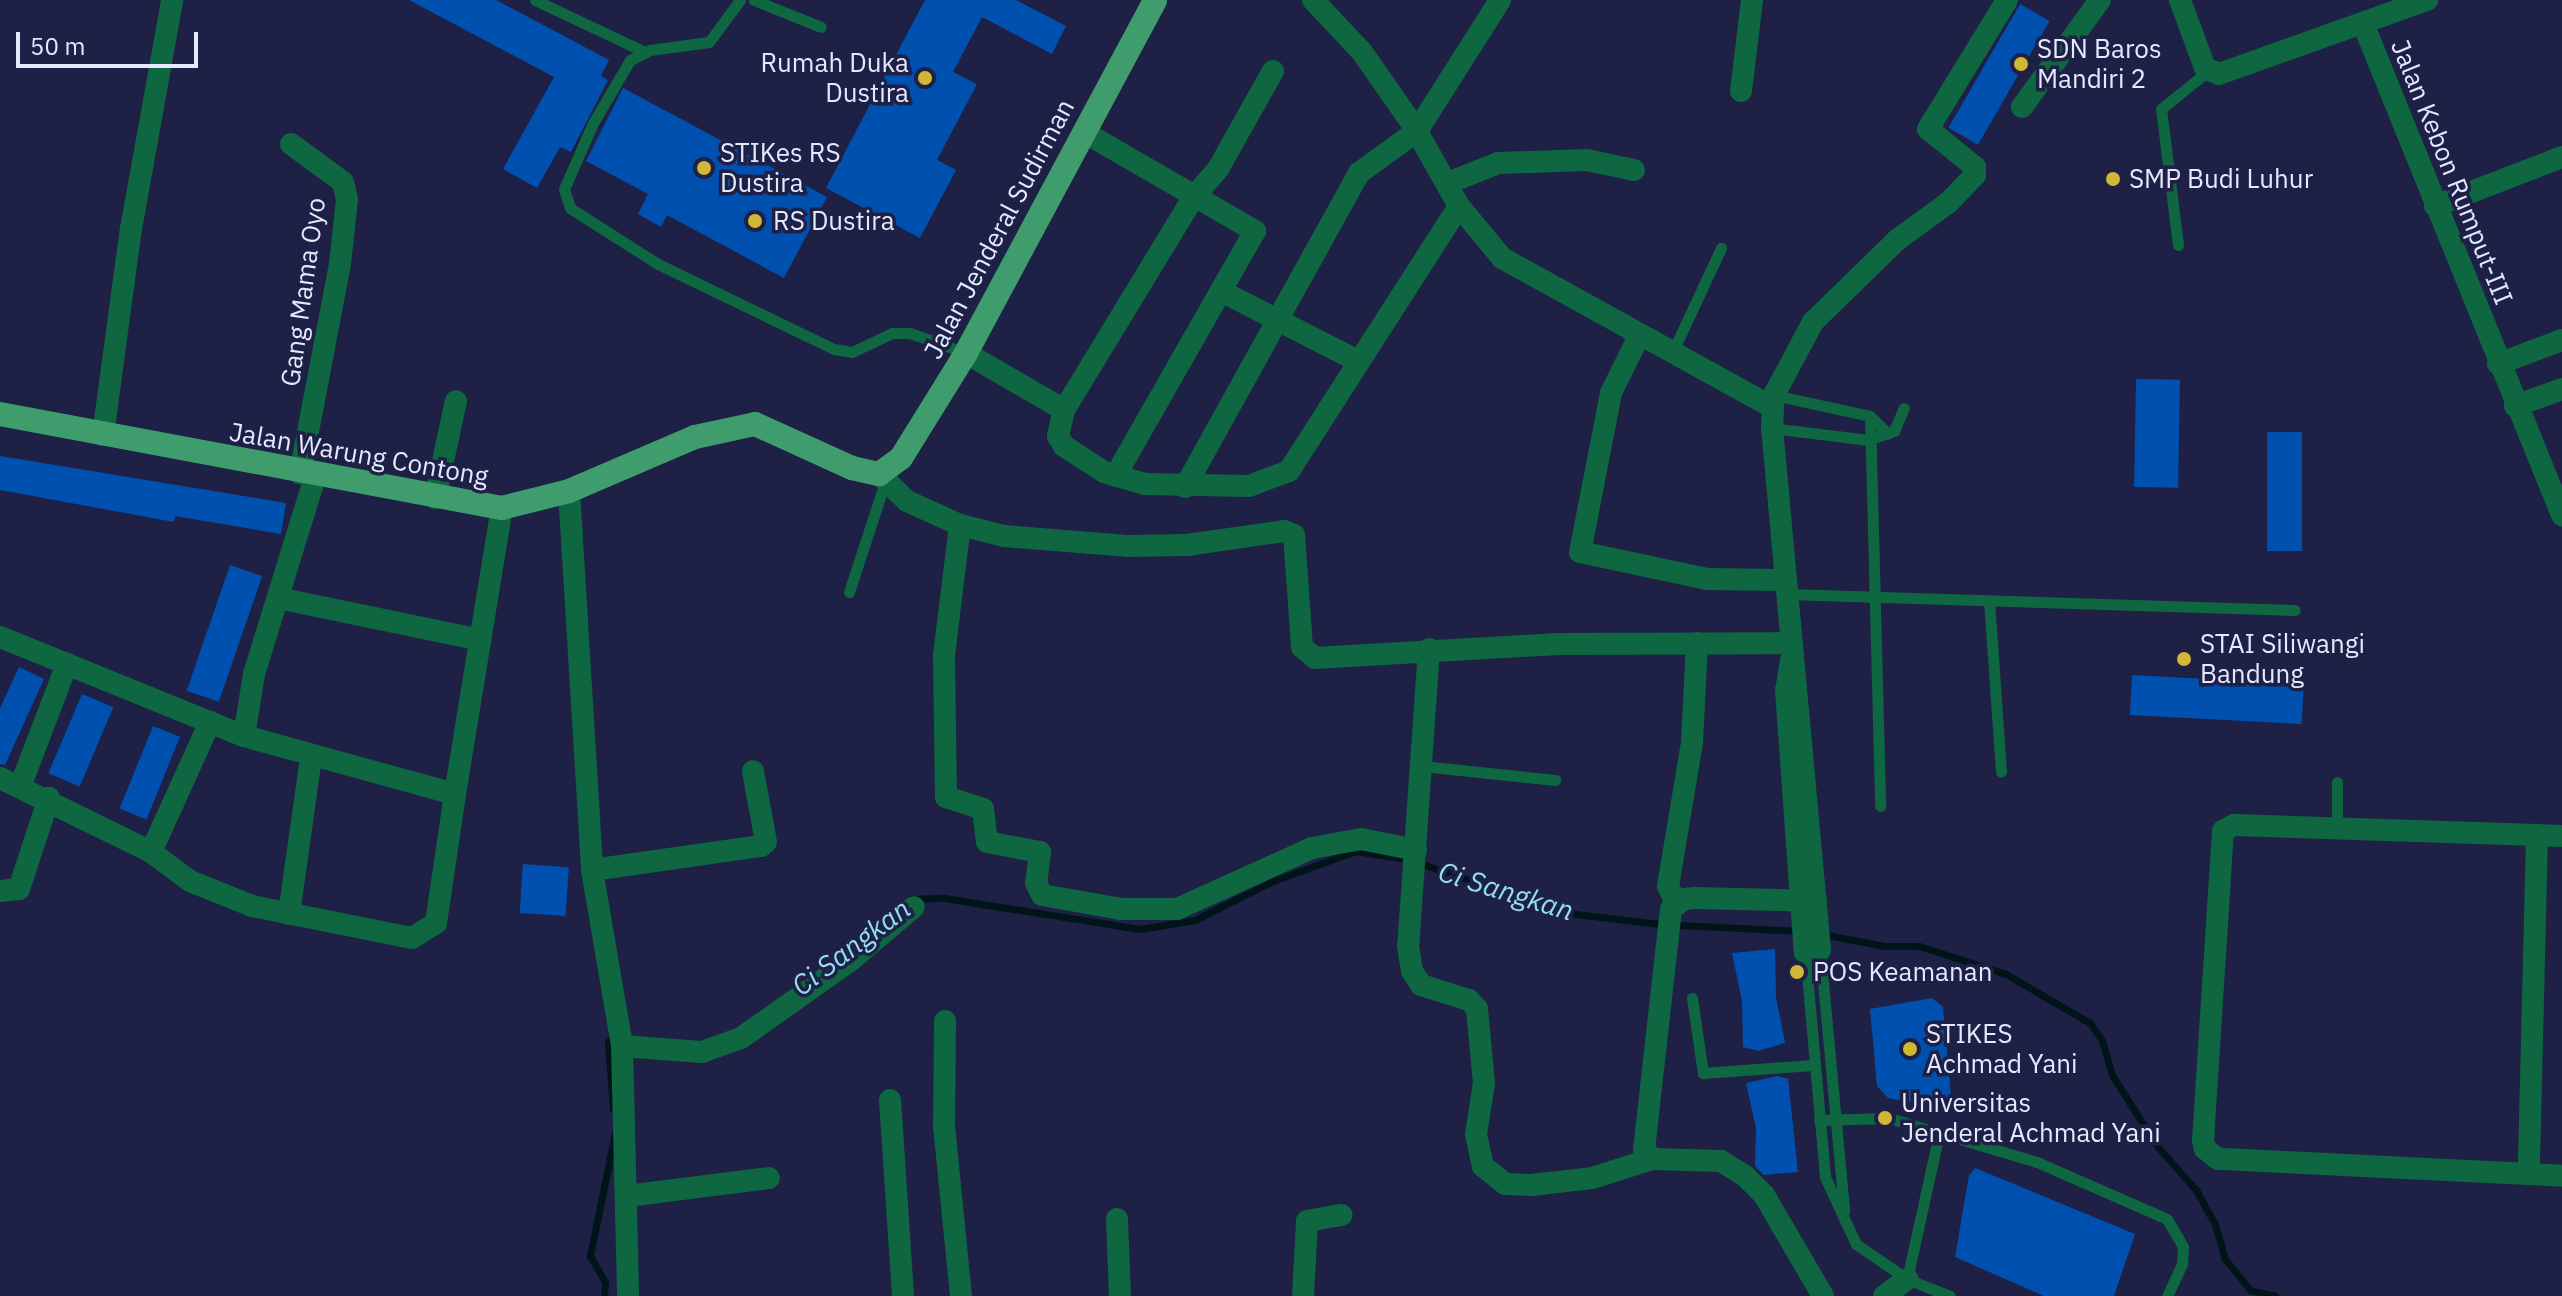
<!DOCTYPE html>
<style>
body{margin:0}
#map{position:relative;width:2562px;height:1296px;overflow:hidden;background:#1e2045;font-family:"IBM Plex Sans",sans-serif}
div>[style]{position:absolute}
[style*='--x']{left:calc(var(--x)*1px);top:calc(var(--y)*1px);width:calc(var(--w)*1px);rotate:calc(var(--a)*1deg)}
.stream>*{height:7px;margin:-3.5px;padding:0 3.5px;transform-origin:3.5px;border-radius:3.5px;background:#00141a}
.building>*{inset:0;background:#0050af;transform-origin:0 0}
.lane>*{height:11px;margin:-5.5px;padding:0 5.5px;transform-origin:5.5px;border-radius:5.5px;background:#0e6740}
.street>*{height:22px;margin:-11px;padding:0 11px;transform-origin:11px;border-radius:11px;background:#0e6740}
.primary>*{height:24px;margin:-12px;padding:0 12px;transform-origin:12px;border-radius:12px;background:#3f9c6c}
.dots>*{width:22px;height:22px;translate:-50% -50%;box-sizing:border-box;border:4px solid #1e2045;border-radius:50%}
span{translate:-50% -50%;white-space:nowrap;text-align:center;line-height:1.15;-webkit-text-stroke:7px #1e2045;paint-order:stroke}
.poi-label{font-size:26px;color:#e5e9fd}
.left{translate:0 -50%;text-align:left}
.right{translate:-100% -50%;text-align:right}
.street-label{font-size:26px;color:#e5e9fd}
.water-label{font-size:28px;color:#94def3;font-style:italic}
.scale{position:absolute;left:16px;top:32px;width:182px;height:36px;box-sizing:border-box;border:4px solid #e5e9fd;border-top:0;padding-left:10px;font-size:24px;line-height:28px;white-space:nowrap;color:#e5e9fd;-webkit-text-stroke:6px #1e2045;paint-order:stroke}
</style>
<div id="map">
<div class="stream">
<i style="--x:1419;--y:863;--w:156;--a:18.7"></i>
<i style="--x:1567;--y:913;--w:93;--a:6.8"></i>
<i style="--x:1659;--y:924;--w:142;--a:2.8"></i>
<i style="--x:911;--y:899;--w:33;--a:-2"></i>
<i style="--x:944;--y:898;--w:198;--a:9"></i>
<i style="--x:1140;--y:929;--w:56;--a:-9.3"></i>
<i style="--x:1195;--y:920;--w:87;--a:-26.6"></i>
<i style="--x:1273;--y:881;--w:88;--a:-19.9"></i>
<i style="--x:1356;--y:851;--w:44;--a:9.2"></i>
<i style="--x:1821;--y:934;--w:65;--a:10.6"></i>
<i style="--x:1885;--y:946;--w:34;--a:0"></i>
<i style="--x:1919;--y:946;--w:91;--a:17.8"></i>
<i style="--x:2006;--y:974;--w:97;--a:30.3"></i>
<i style="--x:2090;--y:1023;--w:21;--a:55"></i>
<i style="--x:2102;--y:1040;--w:36;--a:74"></i>
<i style="--x:2112;--y:1075;--w:84;--a:57.6"></i>
<i style="--x:2157;--y:1146;--w:59;--a:48.4"></i>
<i style="--x:2196;--y:1190;--w:39;--a:61"></i>
<i style="--x:2215;--y:1224;--w:36;--a:74"></i>
<i style="--x:2225;--y:1259;--w:40;--a:51"></i>
<i style="--x:2250;--y:1290;--w:26;--a:13"></i>
<i style="--x:613;--y:1109;--w:67;--a:-94.3"></i>
<i style="--x:608;--y:1042;--w:7;--a:-45"></i>
<i style="--x:604;--y:1296;--w:14;--a:-86"></i>
<i style="--x:605;--y:1282;--w:30;--a:-120"></i>
<i style="--x:590;--y:1256;--w:126;--a:-78.5"></i>
</div>
<div class="building">
<i style="clip-path:polygon(409px 0,496px 0,609px 60px,601px 76px,608px 80px,571px 152px,560px 147px,537px 188px,503px 169px,554px 77px)"></i>
<i style="clip-path:polygon(925px 0,1016px 0,1066px 26px,1052px 54px,982px 17px,953px 72px,977px 84px,937px 160px,956px 170px,920px 238px,826px 188px)"></i>
<i style="left:2020px;top:4px;width:34px;height:143px;rotate:30deg"></i>
<i style="clip-path:polygon(623px 88px,827px 197px,784px 278px,667px 215px,661px 227px,638px 214px,648px 194px,586px 161px)"></i>
<i style="left:2136px;top:379px;width:44px;height:108px;rotate:1deg"></i>
<i style="left:2267px;top:432px;width:35px;height:119px"></i>
<i style="clip-path:polygon(0 456px,286px 503px,281px 534px,175px 516px,174px 522px,0 490px)"></i>
<i style="left:230px;top:565px;width:34px;height:133px;rotate:19deg"></i>
<i style="clip-path:polygon(19px 667px,44px 679px,5px 765px,0 764px,0 708px)"></i>
<i style="left:2132px;top:675px;width:172px;height:40px;rotate:3deg"></i>
<i style="left:82px;top:694px;width:34px;height:86px;rotate:23deg"></i>
<i style="left:153px;top:726px;width:29px;height:89px;rotate:22deg"></i>
<i style="left:523px;top:864px;width:46px;height:49px;rotate:4deg"></i>
<i style="clip-path:polygon(1775px 949px,1776px 997px,1785px 1043px,1758px 1051px,1743px 1047px,1742px 1001px,1732px 953px)"></i>
<i style="clip-path:polygon(1932px 998px,1943px 1007px,1952px 1109px,1888px 1098px,1877px 1086px,1870px 1009px)"></i>
<i style="clip-path:polygon(1778px 1076px,1788px 1079px,1798px 1172px,1764px 1175px,1755px 1166px,1756px 1128px,1746px 1083px)"></i>
<i style="clip-path:polygon(1975px 1168px,2135px 1234px,2114px 1296px,2044px 1296px,1955px 1257px,1969px 1175px)"></i>
</div>
<div class="lane">
<i style="--x:535;--y:0;--w:122;--a:25.3"></i>
<i style="--x:740;--y:0;--w:52;--a:126.4"></i>
<i style="--x:709;--y:42;--w:60;--a:172.3"></i>
<i style="--x:650;--y:50;--w:22;--a:153"></i>
<i style="--x:630;--y:60;--w:73;--a:120.4"></i>
<i style="--x:593;--y:123;--w:72;--a:113.7"></i>
<i style="--x:564;--y:189;--w:20;--a:72"></i>
<i style="--x:570;--y:208;--w:104;--a:32.5"></i>
<i style="--x:658;--y:264;--w:195;--a:25.8"></i>
<i style="--x:834;--y:349;--w:18;--a:9"></i>
<i style="--x:852;--y:352;--w:44;--a:-25.4"></i>
<i style="--x:892;--y:333;--w:18;--a:0"></i>
<i style="--x:910;--y:333;--w:59;--a:19.7"></i>
<i style="--x:754;--y:0;--w:72;--a:21.9"></i>
<i style="--x:2178;--y:245;--w:137;--a:-97.1"></i>
<i style="--x:2161;--y:109;--w:60;--a:-39"></i>
<i style="--x:1673;--y:351;--w:114;--a:-65"></i>
<i style="--x:1774;--y:395;--w:98;--a:12.3"></i>
<i style="--x:1870;--y:416;--w:25;--a:45"></i>
<i style="--x:1870;--y:416;--w:390;--a:88.5"></i>
<i style="--x:1772;--y:428;--w:97;--a:7.1"></i>
<i style="--x:1868;--y:440;--w:28;--a:-19"></i>
<i style="--x:1894;--y:431;--w:25;--a:-67"></i>
<i style="--x:849;--y:592;--w:116;--a:-71.9"></i>
<i style="--x:1787;--y:594;--w:508;--a:1.8"></i>
<i style="--x:1989;--y:600;--w:172;--a:86"></i>
<i style="--x:1422;--y:766;--w:134;--a:6"></i>
<i style="--x:2337;--y:828;--w:46;--a:-90"></i>
<i style="--x:1820;--y:950;--w:262;--a:84.7"></i>
<i style="--x:1805;--y:952;--w:226;--a:84.9"></i>
<i style="--x:1825;--y:1177;--w:74;--a:65.2"></i>
<i style="--x:1856;--y:1244;--w:62;--a:34.5"></i>
<i style="--x:1907;--y:1279;--w:46;--a:21.6"></i>
<i style="--x:1692;--y:998;--w:76;--a:81.7"></i>
<i style="--x:1703;--y:1073;--w:110;--a:-4.2"></i>
<i style="--x:1819;--y:1120;--w:70;--a:-1.6"></i>
<i style="--x:1889;--y:1118;--w:154;--a:16.6"></i>
<i style="--x:2037;--y:1162;--w:142;--a:23.7"></i>
<i style="--x:2167;--y:1219;--w:32;--a:60"></i>
<i style="--x:2183;--y:1247;--w:17;--a:93"></i>
<i style="--x:2182;--y:1264;--w:35;--a:115"></i>
<i style="--x:1907;--y:1279;--w:149;--a:-77.6"></i>
</div>
<div class="street">
<i style="--x:1313;--y:0;--w:71;--a:46.7"></i>
<i style="--x:1362;--y:52;--w:93;--a:55.1"></i>
<i style="--x:1415;--y:128;--w:90;--a:60.6"></i>
<i style="--x:1459;--y:206;--w:67;--a:50.4"></i>
<i style="--x:1502;--y:258;--w:308;--a:28.9"></i>
<i style="--x:2180;--y:0;--w:72;--a:69.8"></i>
<i style="--x:2205;--y:68;--w:15;--a:23"></i>
<i style="--x:2219;--y:74;--w:221;--a:-19.6"></i>
<i style="--x:2364;--y:26;--w:528;--a:67.96"></i>
<i style="--x:1273;--y:71;--w:112;--a:119.3"></i>
<i style="--x:1218;--y:169;--w:38;--a:131"></i>
<i style="--x:1193;--y:198;--w:248;--a:121.3"></i>
<i style="--x:1064;--y:410;--w:27;--a:103"></i>
<i style="--x:1058;--y:436;--w:12;--a:59"></i>
<i style="--x:1064;--y:446;--w:48;--a:33"></i>
<i style="--x:1104;--y:472;--w:43;--a:16.3"></i>
<i style="--x:1145;--y:484;--w:104;--a:1.1"></i>
<i style="--x:1249;--y:486;--w:43;--a:-20.6"></i>
<i style="--x:1289;--y:471;--w:315;--a:-57.3"></i>
<i style="--x:1741;--y:91;--w:92;--a:-83.1"></i>
<i style="--x:2022;--y:107;--w:132;--a:-53.9"></i>
<i style="--x:1084;--y:132;--w:198;--a:30.1"></i>
<i style="--x:1255;--y:231;--w:282;--a:119.7"></i>
<i style="--x:291;--y:144;--w:64;--a:36.2"></i>
<i style="--x:343;--y:182;--w:17;--a:77"></i>
<i style="--x:347;--y:199;--w:65;--a:96.1"></i>
<i style="--x:340;--y:264;--w:213;--a:100.8"></i>
<i style="--x:1448;--y:183;--w:54;--a:-21.8"></i>
<i style="--x:1498;--y:163;--w:89;--a:-1.9"></i>
<i style="--x:1587;--y:160;--w:48;--a:12"></i>
<i style="--x:2435;--y:206;--w:136;--a:-21.1"></i>
<i style="--x:1221;--y:291;--w:154;--a:27.1"></i>
<i style="--x:1640;--y:334;--w:66;--a:116.2"></i>
<i style="--x:1611;--y:393;--w:162;--a:101"></i>
<i style="--x:1580;--y:552;--w:130;--a:12"></i>
<i style="--x:1707;--y:579;--w:78;--a:0.7"></i>
<i style="--x:966;--y:353;--w:113;--a:30.2"></i>
<i style="--x:2498;--y:364;--w:68;--a:-20.6"></i>
<i style="--x:2515;--y:406;--w:50;--a:-19.9"></i>
<i style="--x:103;--y:435;--w:208;--a:-82.3"></i>
<i style="--x:131;--y:229;--w:233;--a:-79.8"></i>
<i style="--x:879;--y:474;--w:39;--a:44"></i>
<i style="--x:907;--y:501;--w:58;--a:24.4"></i>
<i style="--x:960;--y:525;--w:45;--a:14"></i>
<i style="--x:1004;--y:536;--w:123;--a:4.6"></i>
<i style="--x:1127;--y:546;--w:60;--a:-1"></i>
<i style="--x:1187;--y:545;--w:98;--a:-8.2"></i>
<i style="--x:1284;--y:531;--w:11;--a:22"></i>
<i style="--x:1294;--y:535;--w:112;--a:85.9"></i>
<i style="--x:1302;--y:647;--w:17;--a:40"></i>
<i style="--x:1315;--y:658;--w:240;--a:-3.3"></i>
<i style="--x:1555;--y:644;--w:235;--a:-0.2"></i>
<i style="--x:1185;--y:487;--w:359;--a:-61"></i>
<i style="--x:1359;--y:173;--w:72;--a:-35.9"></i>
<i style="--x:1417;--y:131;--w:155;--a:-57.6"></i>
<i style="--x:569;--y:491;--w:380;--a:86.5"></i>
<i style="--x:592;--y:870;--w:179;--a:80.3"></i>
<i style="--x:622;--y:1046;--w:250;--a:88.6"></i>
<i style="--x:435;--y:498;--w:99;--a:-77.8"></i>
<i style="--x:960;--y:525;--w:131;--a:97"></i>
<i style="--x:944;--y:655;--w:142;--a:89.2"></i>
<i style="--x:946;--y:797;--w:39;--a:18"></i>
<i style="--x:983;--y:809;--w:33;--a:83"></i>
<i style="--x:987;--y:842;--w:54;--a:10.7"></i>
<i style="--x:1040;--y:852;--w:31;--a:97"></i>
<i style="--x:1036;--y:883;--w:13;--a:63"></i>
<i style="--x:1042;--y:895;--w:80;--a:10"></i>
<i style="--x:1121;--y:909;--w:56;--a:0"></i>
<i style="--x:1177;--y:909;--w:148;--a:-24.3"></i>
<i style="--x:1312;--y:848;--w:50;--a:-10.4"></i>
<i style="--x:1361;--y:839;--w:56;--a:11.3"></i>
<i style="--x:278;--y:598;--w:207;--a:11.7"></i>
<i style="--x:0;--y:637;--w:263;--a:22.1"></i>
<i style="--x:244;--y:736;--w:219;--a:15.4"></i>
<i style="--x:455;--y:794;--w:290;--a:-80.7"></i>
<i style="--x:1429;--y:649;--w:298;--a:94"></i>
<i style="--x:1408;--y:946;--w:25;--a:81"></i>
<i style="--x:1412;--y:971;--w:17;--a:57"></i>
<i style="--x:1421;--y:985;--w:50;--a:17.4"></i>
<i style="--x:1469;--y:1000;--w:12;--a:48"></i>
<i style="--x:1477;--y:1009;--w:74;--a:84.6"></i>
<i style="--x:1484;--y:1083;--w:52;--a:98.9"></i>
<i style="--x:1476;--y:1134;--w:33;--a:78"></i>
<i style="--x:1483;--y:1166;--w:28;--a:39"></i>
<i style="--x:1505;--y:1184;--w:26;--a:2"></i>
<i style="--x:1531;--y:1185;--w:61;--a:-6.5"></i>
<i style="--x:1592;--y:1178;--w:63;--a:-17.6"></i>
<i style="--x:1791;--y:660;--w:30;--a:99"></i>
<i style="--x:1786;--y:690;--w:263;--a:85.9"></i>
<i style="--x:1805;--y:952;--w:15;--a:-8"></i>
<i style="--x:1820;--y:950;--w:524;--a:-95.25"></i>
<i style="--x:1772;--y:428;--w:33;--a:-87"></i>
<i style="--x:1774;--y:395;--w:83;--a:-61.9"></i>
<i style="--x:1813;--y:322;--w:117;--a:-44.3"></i>
<i style="--x:1897;--y:240;--w:63;--a:-36"></i>
<i style="--x:1948;--y:203;--w:39;--a:-46"></i>
<i style="--x:1975;--y:175;--w:8;--a:-90"></i>
<i style="--x:1975;--y:167;--w:60;--a:-141"></i>
<i style="--x:1928;--y:129;--w:151;--a:-58.5"></i>
<i style="--x:244;--y:736;--w:63;--a:-80.8"></i>
<i style="--x:254;--y:674;--w:206;--a:-72.8"></i>
<i style="--x:0;--y:778;--w:168;--a:26.1"></i>
<i style="--x:151;--y:852;--w:143;--a:-65.6"></i>
<i style="--x:20;--y:787;--w:132;--a:-69.1"></i>
<i style="--x:2562;--y:836;--w:25;--a:-178"></i>
<i style="--x:2537;--y:835;--w:339;--a:91.4"></i>
<i style="--x:2529;--y:1174;--w:33;--a:3"></i>
<i style="--x:151;--y:852;--w:49;--a:36.6"></i>
<i style="--x:190;--y:881;--w:67;--a:22"></i>
<i style="--x:252;--y:906;--w:163;--a:11.3"></i>
<i style="--x:412;--y:938;--w:28;--a:-32"></i>
<i style="--x:436;--y:923;--w:130;--a:-81.6"></i>
<i style="--x:592;--y:870;--w:171;--a:-8.1"></i>
<i style="--x:761;--y:846;--w:6;--a:-39"></i>
<i style="--x:766;--y:842;--w:72;--a:-100.4"></i>
<i style="--x:0;--y:891;--w:19;--a:-6"></i>
<i style="--x:19;--y:889;--w:96;--a:-71.8"></i>
<i style="--x:1816;--y:901;--w:121;--a:-178.6"></i>
<i style="--x:1695;--y:898;--w:11;--a:175"></i>
<i style="--x:1684;--y:899;--w:16;--a:142"></i>
<i style="--x:1671;--y:909;--w:242;--a:96.4"></i>
<i style="--x:1644;--y:1149;--w:13;--a:51"></i>
<i style="--x:1652;--y:1159;--w:69;--a:1.7"></i>
<i style="--x:1721;--y:1161;--w:28;--a:32"></i>
<i style="--x:1745;--y:1176;--w:27;--a:45"></i>
<i style="--x:1764;--y:1195;--w:117;--a:59.7"></i>
<i style="--x:1676;--y:903;--w:19;--a:-115"></i>
<i style="--x:1668;--y:886;--w:146;--a:-80.5"></i>
<i style="--x:1692;--y:742;--w:99;--a:-87.1"></i>
<i style="--x:289;--y:914;--w:158;--a:-82"></i>
<i style="--x:945;--y:1021;--w:105;--a:90.5"></i>
<i style="--x:944;--y:1126;--w:171;--a:84.3"></i>
<i style="--x:622;--y:1046;--w:80;--a:4.3"></i>
<i style="--x:702;--y:1052;--w:41;--a:-19.7"></i>
<i style="--x:741;--y:1038;--w:135;--a:-35.3"></i>
<i style="--x:851;--y:960;--w:82;--a:-40.1"></i>
<i style="--x:890;--y:1100;--w:196;--a:86.2"></i>
<i style="--x:2529;--y:1174;--w:311;--a:-177.2"></i>
<i style="--x:2218;--y:1159;--w:16;--a:-142"></i>
<i style="--x:2205;--y:1149;--w:9;--a:-103"></i>
<i style="--x:2203;--y:1140;--w:310;--a:-86.3"></i>
<i style="--x:2223;--y:831;--w:13;--a:-29"></i>
<i style="--x:2234;--y:825;--w:303;--a:1.9"></i>
<i style="--x:627;--y:1196;--w:143;--a:-7.2"></i>
<i style="--x:1117;--y:1219;--w:77;--a:87.8"></i>
<i style="--x:1303;--y:1296;--w:75;--a:-86.9"></i>
<i style="--x:1307;--y:1221;--w:35;--a:-10"></i>
<i style="--x:1884;--y:1296;--w:29;--a:-36"></i>
</div>
<div class="primary">
<i style="--x:0;--y:414;--w:511;--a:10.61"></i>
<i style="--x:502;--y:508;--w:69;--a:-14.2"></i>
<i style="--x:569;--y:491;--w:137;--a:-23.2"></i>
<i style="--x:695;--y:437;--w:61;--a:-12.2"></i>
<i style="--x:755;--y:424;--w:107;--a:24.4"></i>
<i style="--x:852;--y:468;--w:28;--a:13"></i>
<i style="--x:879;--y:474;--w:27;--a:-36"></i>
<i style="--x:901;--y:458;--w:123;--a:-58.2"></i>
<i style="--x:966;--y:353;--w:400;--a:-61.8"></i>
</div>
<div class="dots">
<i style="left:2021px;top:64px;background:#d0b736"></i>
<i style="left:925px;top:78px;background:#d0b736"></i>
<i style="left:704px;top:168px;background:#d0b736"></i>
<i style="left:2113px;top:179px;background:#d0b736"></i>
<i style="left:755px;top:221px;background:#d0b736"></i>
<i style="left:2184px;top:659px;background:#d0b736"></i>
<i style="left:1797px;top:972px;background:#d0b736"></i>
<i style="left:1910px;top:1049px;background:#d0b736"></i>
<i style="left:1885px;top:1118px;background:#d0b736"></i>
</div>
<div class="poi-label">
<span class="left" style="left:2037px;top:64px">SDN Baros<br>Mandiri 2</span>
<span class="right" style="left:909px;top:78px">Rumah Duka<br>Dustira</span>
<span class="left" style="left:720px;top:168px">STIKes RS<br>Dustira</span>
<span class="left" style="left:2129px;top:179px">SMP Budi Luhur</span>
<span class="left" style="left:773px;top:221px">RS Dustira</span>
<span class="left" style="left:2200px;top:659px">STAI Siliwangi<br>Bandung</span>
<span class="left" style="left:1813px;top:972px">POS Keamanan</span>
<span class="left" style="left:1926px;top:1049px">STIKES<br>Achmad Yani</span>
<span class="left" style="left:1901px;top:1118px">Universitas<br>Jenderal Achmad Yani</span>
</div>
<div class="street-label">
<span style="left:2452px;top:172px;rotate:68deg">Jalan Kebon Rumput-III</span>
<span style="left:999px;top:229px;rotate:-62deg">Jalan Jenderal Sudirman</span>
<span style="left:303px;top:292px;rotate:-82deg">Gang Mama Oyo</span>
<span style="left:359px;top:454px;rotate:10deg">Jalan Warung Contong</span>
</div>
<div class="water-label">
<span style="left:1506px;top:891px;rotate:17deg">Ci Sangkan</span>
<span style="left:851px;top:947px;rotate:-37deg">Ci Sangkan</span>
</div>
<div class="scale">50 m</div>
</div>
